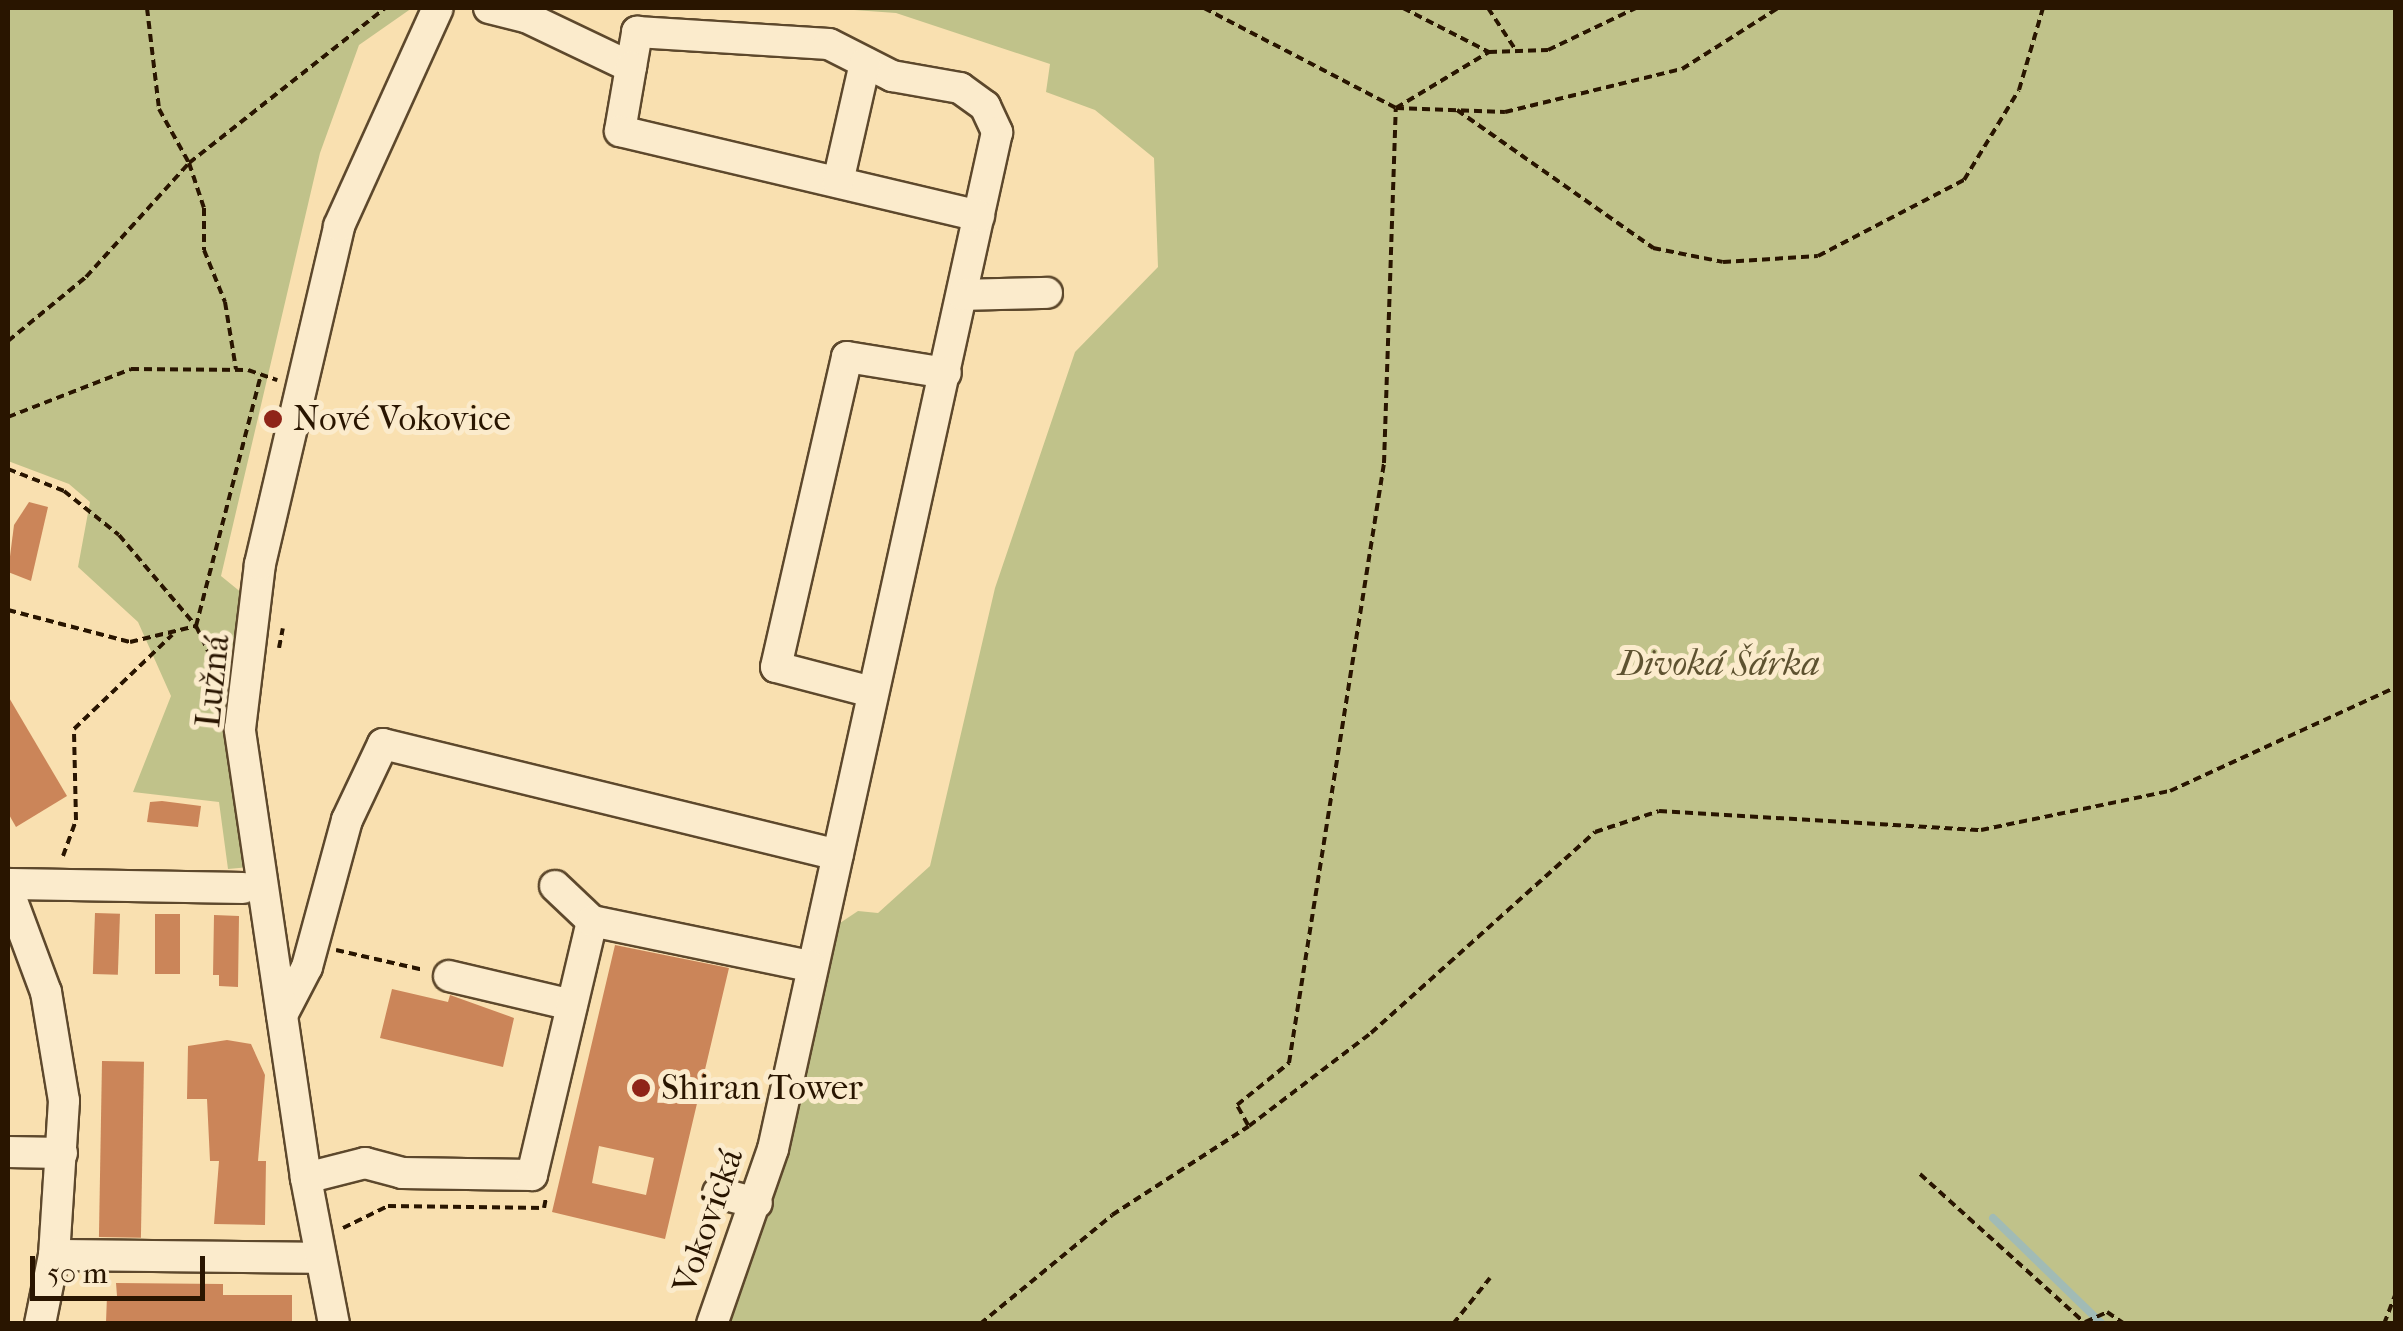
<!DOCTYPE html>
<meta charset="utf-8">
<style>
body{margin:0}
#map{position:relative;width:2403px;height:1331px;overflow:hidden;background:#f9e0b0;font-family:"IM FELL French Canon",serif}
div>[style]{position:absolute}
[style*='--x']{left:calc(var(--x)*1px);top:calc(var(--y)*1px);width:calc(var(--w)*1px);rotate:calc(var(--a)*1deg)}
.green>*{inset:0;background:#c0c28a}
.stream>*{height:8px;margin:-4px;padding:0 4px;transform-origin:4px;border-radius:4px;background:#a1bbb5}
.building>*{inset:0;background:#cb8559;transform-origin:0 0}
.path>*{height:4px;margin-top:-2px;transform-origin:0;background:repeating-linear-gradient(90deg,#291500 0 8px,transparent 0 13px)}
.roads{filter:drop-shadow(2px 0 #5d482c) drop-shadow(-2px 0 #5d482c) drop-shadow(0 2px #5d482c) drop-shadow(0 -2px #5d482c)}
.minor>*{height:30px;margin:-15px;padding:0 15px;transform-origin:15px;border-radius:15px;background:#fbebcc}
.dots>*{width:28px;height:28px;translate:-50% -50%;box-sizing:border-box;border:5px solid #fbebcc;border-radius:50%}
span{translate:-50% -50%;white-space:nowrap;text-align:center;line-height:1.15;-webkit-text-stroke:10px #fbebcc;paint-order:stroke}
.poi-label{font-size:35px;color:#291500}
.left{translate:0 -50%;text-align:left}
.park-label{font-size:35px;color:#5e5230;font-style:italic}
.street-label{font-size:35px;color:#291500}
.frame{position:absolute;inset:0;border:10px solid #291500;pointer-events:none}
.scale{position:absolute;left:30px;top:1256px;width:175px;height:45px;box-sizing:border-box;border:5px solid #291500;border-top:0;padding-left:12px;font-size:30px;line-height:35px;white-space:nowrap;color:#291500;-webkit-text-stroke:8px #fbebcc;paint-order:stroke}
</style>
<div id="map">
<div class="green">
<i style="clip-path:polygon(8px 8px,412px 8px,359px 45px,320px 153px,221px 576px,248px 598px,250px 867px,228px 869px,219px 802px,133px 792px,171px 696px,138px 622px,78px 567px,90px 502px,69px 484px,8px 461px)"></i>
<i style="clip-path:polygon(826px 8px,2395px 8px,2395px 1323px,726px 1324px,780px 1173px,834px 927px,858px 911px,878px 913px,930px 866px,995px 588px,1075px 352px,1158px 267px,1154px 158px,1095px 110px,1046px 92px,1050px 64px,896px 13px)"></i>
</div>
<div class="stream">
<i style="--x:1993;--y:1218;--w:152;--a:44.2"></i>
</div>
<div class="building">
<i style="clip-path:polygon(29px 502px,48px 507px,31px 581px,8px 572px,14px 525px)"></i>
<i style="clip-path:polygon(8px 696px,67px 796px,16px 827px,8px 813px)"></i>
<i style="clip-path:polygon(162px 801px,201px 806px,198px 827px,147px 822px,150px 802px)"></i>
<i style="left:95px;top:913px;width:25px;height:61px;rotate:2deg"></i>
<i style="left:155px;top:914px;width:25px;height:60px"></i>
<i style="clip-path:polygon(214px 915px,239px 916px,238px 987px,219px 986px,219px 975px,213px 975px)"></i>
<i style="clip-path:polygon(evenodd,615px 945px,729px 968px,665px 1239px,552px 1212px,615px 945px,599px 1146px,654px 1158px,646px 1195px,592px 1183px,599px 1146px)"></i>
<i style="clip-path:polygon(392px 989px,448px 1002px,450px 995px,514px 1018px,503px 1067px,380px 1038px)"></i>
<i style="clip-path:polygon(227px 1040px,251px 1044px,265px 1075px,258px 1161px,266px 1161px,265px 1225px,214px 1224px,219px 1161px,210px 1161px,207px 1099px,187px 1099px,188px 1046px)"></i>
<i style="left:102px;top:1061px;width:42px;height:176px;rotate:1deg"></i>
<i style="clip-path:polygon(116px 1283px,223px 1284px,223px 1295px,292px 1295px,292px 1324px,106px 1322px,107px 1296px,117px 1296px)"></i>
</div>
<div class="path">
<i style="--x:147;--y:8;--w:102;--a:83.2"></i>
<i style="--x:159;--y:109;--w:62;--a:60.9"></i>
<i style="--x:189;--y:163;--w:47;--a:71.6"></i>
<i style="--x:204;--y:208;--w:42;--a:90"></i>
<i style="--x:204;--y:250;--w:56;--a:68"></i>
<i style="--x:225;--y:302;--w:68;--a:80.7"></i>
<i style="--x:1204;--y:8;--w:216;--a:27.5"></i>
<i style="--x:1396;--y:108;--w:109;--a:2.1"></i>
<i style="--x:1505;--y:112;--w:182;--a:-13.7"></i>
<i style="--x:1682;--y:69;--w:114;--a:-32.4"></i>
<i style="--x:1403;--y:8;--w:97;--a:27.1"></i>
<i style="--x:1489;--y:52;--w:59;--a:-1.9"></i>
<i style="--x:1548;--y:50;--w:98;--a:-25.5"></i>
<i style="--x:1488;--y:8;--w:49;--a:56.6"></i>
<i style="--x:1457;--y:110;--w:240;--a:35.1"></i>
<i style="--x:1653;--y:248;--w:71;--a:11.3"></i>
<i style="--x:1723;--y:262;--w:95;--a:-3.6"></i>
<i style="--x:1818;--y:256;--w:165;--a:-27.5"></i>
<i style="--x:1964;--y:180;--w:105;--a:-58.6"></i>
<i style="--x:2019;--y:90;--w:85;--a:-73.7"></i>
<i style="--x:8;--y:341;--w:101;--a:-39.4"></i>
<i style="--x:86;--y:277;--w:154;--a:-47.9"></i>
<i style="--x:189;--y:163;--w:250;--a:-38.3"></i>
<i style="--x:8;--y:417;--w:132;--a:-21.3"></i>
<i style="--x:131;--y:369;--w:117;--a:0.5"></i>
<i style="--x:248;--y:370;--w:31;--a:19"></i>
<i style="--x:8;--y:469;--w:60;--a:21.4"></i>
<i style="--x:64;--y:491;--w:70;--a:38.7"></i>
<i style="--x:119;--y:535;--w:119;--a:49.8"></i>
<i style="--x:196;--y:626;--w:55;--a:64.4"></i>
<i style="--x:8;--y:610;--w:126;--a:14.7"></i>
<i style="--x:130;--y:642;--w:68;--a:-13.6"></i>
<i style="--x:196;--y:626;--w:260;--a:-75.5"></i>
<i style="--x:279;--y:648;--w:20;--a:-79"></i>
<i style="--x:63;--y:856;--w:38;--a:-70"></i>
<i style="--x:76;--y:820;--w:91;--a:-91.3"></i>
<i style="--x:74;--y:729;--w:136;--a:-43.8"></i>
<i style="--x:336;--y:950;--w:90;--a:12.8"></i>
<i style="--x:1248;--y:1125;--w:23;--a:-119"></i>
<i style="--x:1237;--y:1105;--w:67;--a:-38.9"></i>
<i style="--x:1289;--y:1063;--w:607;--a:-81"></i>
<i style="--x:1384;--y:463;--w:355;--a:-88.1"></i>
<i style="--x:1396;--y:108;--w:109;--a:-31.1"></i>
<i style="--x:1920;--y:1174;--w:224;--a:42.1"></i>
<i style="--x:343;--y:1228;--w:50;--a:-26.1"></i>
<i style="--x:388;--y:1206;--w:156;--a:0.7"></i>
<i style="--x:544;--y:1208;--w:10;--a:-79"></i>
<i style="--x:2085;--y:1322;--w:24;--a:-24"></i>
<i style="--x:2107;--y:1312;--w:22;--a:34"></i>
<i style="--x:980;--y:1324;--w:171;--a:-39.5"></i>
<i style="--x:1112;--y:1215;--w:163;--a:-33"></i>
<i style="--x:1249;--y:1126;--w:153;--a:-37.3"></i>
<i style="--x:1371;--y:1033;--w:301;--a:-41.9"></i>
<i style="--x:1595;--y:832;--w:67;--a:-18.2"></i>
<i style="--x:1659;--y:811;--w:323;--a:3.4"></i>
<i style="--x:1981;--y:830;--w:193;--a:-11.7"></i>
<i style="--x:2170;--y:791;--w:249;--a:-24.7"></i>
<i style="--x:1453;--y:1324;--w:59;--a:-51.2"></i>
<i style="--x:2384;--y:1324;--w:33;--a:-69"></i>
</div>
<div class="roads">
<div class="minor">
<i style="--x:489;--y:8;--w:38;--a:14"></i>
<i style="--x:526;--y:17;--w:116;--a:25.5"></i>
<i style="--x:631;--y:67;--w:36;--a:-80"></i>
<i style="--x:637;--y:32;--w:192;--a:3.6"></i>
<i style="--x:829;--y:44;--w:71;--a:26.9"></i>
<i style="--x:892;--y:76;--w:69;--a:10"></i>
<i style="--x:960;--y:88;--w:31;--a:36"></i>
<i style="--x:985;--y:106;--w:29;--a:65"></i>
<i style="--x:997;--y:132;--w:1041;--a:102.42"></i>
<i style="--x:773;--y:1149;--w:185;--a:109.2"></i>
<i style="--x:631;--y:67;--w:65;--a:99.8"></i>
<i style="--x:620;--y:131;--w:369;--a:13.3"></i>
<i style="--x:838;--y:182;--w:122;--a:-77.2"></i>
<i style="--x:963;--y:295;--w:84;--a:-1.4"></i>
<i style="--x:872;--y:692;--w:99;--a:-165.4"></i>
<i style="--x:776;--y:667;--w:318;--a:-77.1"></i>
<i style="--x:847;--y:357;--w:100;--a:9.2"></i>
<i style="--x:8;--y:884;--w:235;--a:1"></i>
<i style="--x:555;--y:886;--w:51;--a:43.4"></i>
<i style="--x:8;--y:890;--w:109;--a:69.6"></i>
<i style="--x:46;--y:992;--w:110;--a:80.6"></i>
<i style="--x:64;--y:1101;--w:154;--a:93.7"></i>
<i style="--x:54;--y:1255;--w:70;--a:101.5"></i>
<i style="--x:449;--y:976;--w:126;--a:13.3"></i>
<i style="--x:282;--y:1015;--w:54;--a:-62.5"></i>
<i style="--x:307;--y:967;--w:152;--a:-74.8"></i>
<i style="--x:347;--y:820;--w:84;--a:-64.7"></i>
<i style="--x:383;--y:744;--w:468;--a:13.7"></i>
<i style="--x:8;--y:1152;--w:54;--a:1.1"></i>
<i style="--x:306;--y:1178;--w:61;--a:-14.3"></i>
<i style="--x:365;--y:1163;--w:38;--a:15"></i>
<i style="--x:402;--y:1173;--w:130;--a:0.9"></i>
<i style="--x:532;--y:1175;--w:261;--a:-76.7"></i>
<i style="--x:592;--y:921;--w:223;--a:11.7"></i>
<i style="--x:718;--y:1193;--w:40;--a:14.4"></i>
<i style="--x:54;--y:1255;--w:265;--a:0.6"></i>
<i style="--x:334;--y:1324;--w:149;--a:-100.9"></i>
<i style="--x:306;--y:1178;--w:454;--a:-98.4"></i>
<i style="--x:240;--y:729;--w:166;--a:-83.1"></i>
<i style="--x:260;--y:564;--w:347;--a:-76.8"></i>
<i style="--x:339;--y:226;--w:239;--a:-65.6"></i>
</div>
</div>
<div class="dots">
<i style="left:273px;top:419px;background:#8f2418"></i>
<i style="left:641px;top:1088px;background:#8f2418"></i>
</div>
<div class="poi-label">
<span class="left" style="left:293px;top:419px">Nové Vokovice</span>
<span class="left" style="left:661px;top:1088px">Shiran Tower</span>
</div>
<div class="park-label">
<span style="left:1719px;top:664px">Divoká Šárka</span>
</div>
<div class="street-label">
<span style="left:213px;top:681px;rotate:-84deg">Lužná</span>
<span style="left:708px;top:1221px;rotate:-71deg">Vokovická</span>
</div>
<div class="frame"></div>
<div class="scale">50 m</div>
</div>
